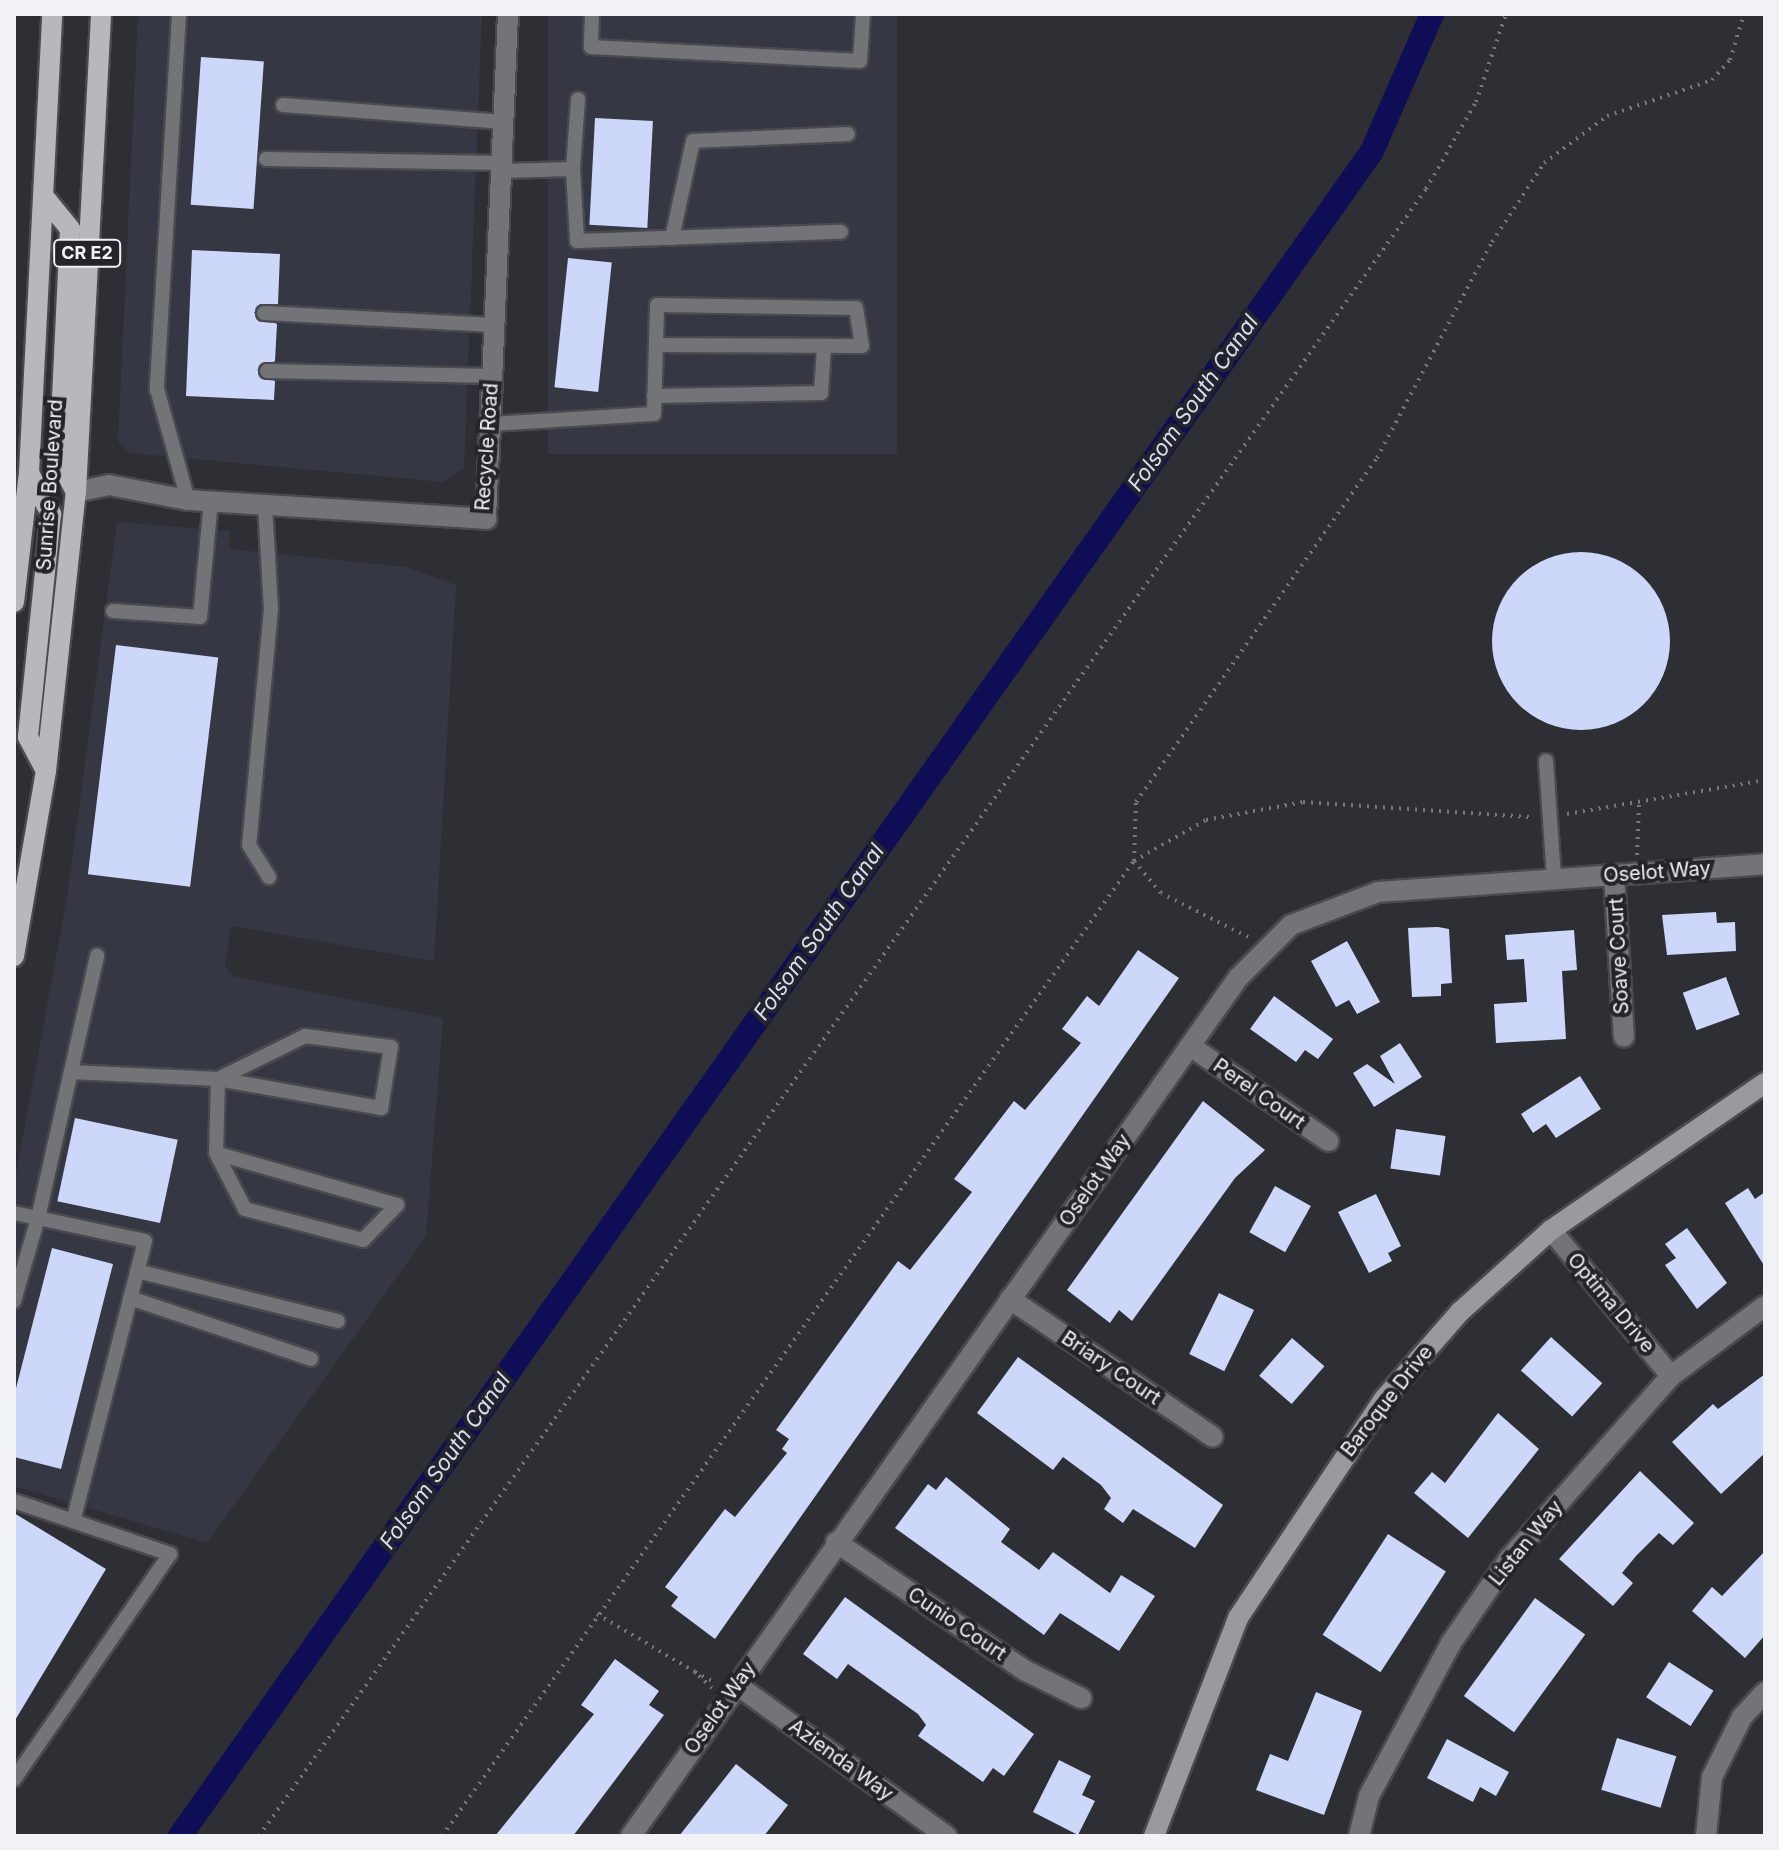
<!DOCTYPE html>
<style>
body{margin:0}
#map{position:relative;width:1779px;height:1850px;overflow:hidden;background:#2d2f34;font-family:Inter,sans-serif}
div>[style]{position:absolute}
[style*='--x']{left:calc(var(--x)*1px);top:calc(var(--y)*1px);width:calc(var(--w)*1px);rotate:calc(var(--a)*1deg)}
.built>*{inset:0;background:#353843;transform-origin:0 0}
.canal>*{height:24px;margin:-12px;padding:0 12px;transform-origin:12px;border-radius:12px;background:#0e0d55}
.building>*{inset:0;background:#ccd7fa;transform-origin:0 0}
.round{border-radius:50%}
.path>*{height:4px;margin-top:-2px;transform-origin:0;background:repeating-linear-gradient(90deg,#76787c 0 2px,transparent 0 8px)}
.roads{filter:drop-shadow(2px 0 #484a4f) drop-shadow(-2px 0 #484a4f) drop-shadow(0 2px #484a4f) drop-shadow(0 -2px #484a4f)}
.lane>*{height:14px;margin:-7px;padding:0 7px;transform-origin:7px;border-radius:7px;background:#737477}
.street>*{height:20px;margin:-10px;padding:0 10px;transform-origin:10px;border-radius:10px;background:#737477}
.secondary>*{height:20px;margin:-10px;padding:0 10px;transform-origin:10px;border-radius:10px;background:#999a9f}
.primary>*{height:20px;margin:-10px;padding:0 10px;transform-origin:10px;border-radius:10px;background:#b6b8be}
span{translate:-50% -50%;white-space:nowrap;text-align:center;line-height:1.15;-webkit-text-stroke:8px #23252a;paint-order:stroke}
.shield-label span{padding:2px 6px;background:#23252a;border:2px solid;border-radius:6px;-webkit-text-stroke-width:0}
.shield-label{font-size:18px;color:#f1f2f5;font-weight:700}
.street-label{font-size:20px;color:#f1f2f5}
.water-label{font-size:22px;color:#d6ddf3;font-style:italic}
.frame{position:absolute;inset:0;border:16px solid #f1f2f5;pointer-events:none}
</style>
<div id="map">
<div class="built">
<i style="clip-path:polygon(138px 14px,482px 14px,464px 468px,443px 482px,130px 453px,118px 441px)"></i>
<i style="left:548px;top:14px;width:349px;height:440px"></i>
<i style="clip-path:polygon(117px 522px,229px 531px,230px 549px,406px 567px,456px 585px,434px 961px,231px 926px,225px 966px,233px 976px,443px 1018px,426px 1236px,207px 1543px,14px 1486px,14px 1185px,67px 898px)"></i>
</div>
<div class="canal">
<i style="--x:180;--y:1836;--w:2064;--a:-54.72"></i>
<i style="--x:1372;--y:151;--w:150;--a:-66.3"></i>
</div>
<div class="building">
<i style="left:201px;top:57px;width:63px;height:148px;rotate:4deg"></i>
<i style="left:595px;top:118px;width:58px;height:107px;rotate:3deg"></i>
<i style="clip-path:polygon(192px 250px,280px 254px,278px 304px,260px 304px,254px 313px,277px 324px,275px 361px,257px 370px,275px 381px,274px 400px,186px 396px)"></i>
<i style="left:568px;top:258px;width:44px;height:130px;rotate:6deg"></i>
<i class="round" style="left:1492px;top:552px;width:178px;height:178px"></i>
<i style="left:116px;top:645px;width:103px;height:231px;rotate:7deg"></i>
<i style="clip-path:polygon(1716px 912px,1717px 923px,1735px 922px,1736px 951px,1667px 955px,1662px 915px)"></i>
<i style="clip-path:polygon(1438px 927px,1449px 929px,1452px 983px,1441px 984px,1441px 996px,1412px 997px,1408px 928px)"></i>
<i style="clip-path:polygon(1574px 930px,1577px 970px,1562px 971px,1566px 1039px,1496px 1043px,1494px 1004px,1527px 1002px,1524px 959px,1507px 960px,1505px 935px)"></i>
<i style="clip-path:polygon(1347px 941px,1380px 1002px,1357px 1014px,1349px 1000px,1336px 1007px,1311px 961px)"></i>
<i style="clip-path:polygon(1138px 950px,1179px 978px,715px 1639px,671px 1606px,678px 1597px,665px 1587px,725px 1509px,735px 1517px,787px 1453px,782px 1449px,789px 1439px,776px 1430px,898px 1261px,910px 1270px,972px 1192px,954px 1179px,1014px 1101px,1025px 1110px,1081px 1043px,1062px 1029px,1087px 996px,1099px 1006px)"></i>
<i style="left:1726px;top:977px;width:40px;height:46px;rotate:70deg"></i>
<i style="clip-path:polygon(1274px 996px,1333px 1039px,1318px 1059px,1305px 1050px,1296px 1062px,1250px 1029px)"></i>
<i style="clip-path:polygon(1400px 1043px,1422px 1077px,1374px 1107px,1353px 1073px,1367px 1064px,1395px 1084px,1380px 1056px)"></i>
<i style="clip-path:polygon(1580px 1076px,1601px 1109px,1556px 1138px,1546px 1124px,1533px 1133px,1521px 1114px)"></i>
<i style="clip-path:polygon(1203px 1101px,1265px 1150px,1235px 1178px,1132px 1321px,1119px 1310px,1110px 1323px,1067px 1290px)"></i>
<i style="left:75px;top:1118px;width:105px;height:85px;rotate:12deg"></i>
<i style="left:1396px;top:1129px;width:50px;height:40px;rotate:8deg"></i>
<i style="left:1275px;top:1186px;width:41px;height:53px;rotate:29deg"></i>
<i style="clip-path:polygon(1748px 1188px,1755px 1199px,1765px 1192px,1765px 1267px,1725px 1203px)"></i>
<i style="clip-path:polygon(1376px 1194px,1401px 1246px,1388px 1253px,1392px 1261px,1369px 1273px,1338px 1212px)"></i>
<i style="clip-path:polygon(1687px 1228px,1727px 1283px,1697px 1309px,1665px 1265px,1676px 1258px,1665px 1244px)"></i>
<i style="clip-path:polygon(52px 1248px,113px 1264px,61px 1469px,14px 1457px,14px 1396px)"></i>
<i style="left:1219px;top:1293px;width:39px;height:68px;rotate:26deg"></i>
<i style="left:1551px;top:1337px;width:69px;height:45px;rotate:42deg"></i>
<i style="left:1292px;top:1338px;width:43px;height:50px;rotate:41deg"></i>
<i style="clip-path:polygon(1018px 1357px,1223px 1505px,1195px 1548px,1133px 1509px,1123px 1523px,1104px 1509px,1111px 1498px,1101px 1485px,1063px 1457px,1053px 1470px,977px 1413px)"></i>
<i style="clip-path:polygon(1765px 1374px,1765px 1453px,1721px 1494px,1672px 1442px,1713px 1404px,1718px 1409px)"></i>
<i style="clip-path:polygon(1498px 1413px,1539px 1449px,1468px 1538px,1414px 1493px,1432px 1472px,1445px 1483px)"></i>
<i style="clip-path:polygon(1640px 1471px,1694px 1523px,1673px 1545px,1659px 1533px,1636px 1556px,1622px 1573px,1633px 1583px,1613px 1606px,1559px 1559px)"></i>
<i style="clip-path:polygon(946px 1477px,1010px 1529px,1001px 1542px,1039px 1570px,1053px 1552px,1110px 1593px,1121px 1575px,1155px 1596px,1119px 1651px,1060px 1613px,1044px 1635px,895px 1528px,928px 1484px,936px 1490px)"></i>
<i style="clip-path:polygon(14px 1513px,106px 1569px,14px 1722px)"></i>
<i style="left:1388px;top:1534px;width:69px;height:120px;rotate:33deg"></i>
<i style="clip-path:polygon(1765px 1551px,1765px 1635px,1745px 1658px,1692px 1611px,1712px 1587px,1722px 1596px)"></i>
<i style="clip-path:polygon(845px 1597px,1034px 1734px,1004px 1776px,993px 1768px,983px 1782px,918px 1736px,926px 1725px,918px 1714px,848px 1664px,837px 1679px,803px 1654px)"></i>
<i style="left:1535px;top:1598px;width:62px;height:121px;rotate:36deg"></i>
<i style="clip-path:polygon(615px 1659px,659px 1691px,649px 1705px,664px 1715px,573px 1836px,495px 1836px,594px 1714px,581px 1705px)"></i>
<i style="left:1669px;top:1662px;width:53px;height:42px;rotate:33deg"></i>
<i style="clip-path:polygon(1316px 1692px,1362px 1711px,1324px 1815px,1256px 1790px,1270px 1754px,1288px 1761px)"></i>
<i style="left:1617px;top:1738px;width:62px;height:54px;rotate:17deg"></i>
<i style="clip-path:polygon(1447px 1739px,1509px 1772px,1496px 1796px,1480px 1787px,1473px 1802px,1427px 1778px)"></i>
<i style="clip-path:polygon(1059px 1760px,1091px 1776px,1082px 1795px,1095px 1801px,1078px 1835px,1033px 1812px)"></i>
<i style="clip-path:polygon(736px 1764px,788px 1805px,764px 1836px,679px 1836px)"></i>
</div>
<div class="path">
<i style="--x:1567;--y:814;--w:201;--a:-9.7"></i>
<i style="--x:1637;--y:855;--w:50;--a:-87.7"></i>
<i style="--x:1248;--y:937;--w:97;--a:-153.2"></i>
<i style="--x:1161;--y:893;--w:42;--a:-130.2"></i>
<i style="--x:1134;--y:861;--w:59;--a:-88.1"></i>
<i style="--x:1136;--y:802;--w:420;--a:-55"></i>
<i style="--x:1377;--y:458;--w:245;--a:-62"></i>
<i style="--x:1492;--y:242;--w:95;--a:-56.6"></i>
<i style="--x:1544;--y:163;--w:79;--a:-36.7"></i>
<i style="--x:1607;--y:116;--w:111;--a:-18.9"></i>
<i style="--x:1712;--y:80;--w:27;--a:-48"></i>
<i style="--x:1730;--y:60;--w:48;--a:-73.1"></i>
<i style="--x:597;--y:1614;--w:114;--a:30.6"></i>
<i style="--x:712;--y:1688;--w:23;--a:-137"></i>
<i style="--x:695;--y:1672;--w:24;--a:28"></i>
<i style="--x:259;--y:1836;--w:2019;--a:-54.68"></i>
<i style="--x:1426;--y:189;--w:100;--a:-60.1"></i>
<i style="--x:1476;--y:102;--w:93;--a:-71.2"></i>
<i style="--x:442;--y:1836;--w:1196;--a:-54.64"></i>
<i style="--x:1134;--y:861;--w:83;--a:-29.7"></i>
<i style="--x:1206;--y:820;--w:99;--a:-10.5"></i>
<i style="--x:1303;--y:802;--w:228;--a:3.8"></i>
</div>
<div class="roads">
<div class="lane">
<i style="--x:179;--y:14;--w:376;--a:93.4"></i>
<i style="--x:157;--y:389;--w:115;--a:74.4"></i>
<i style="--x:592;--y:14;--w:33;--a:92"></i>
<i style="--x:591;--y:47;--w:269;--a:3"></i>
<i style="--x:860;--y:61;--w:47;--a:-86.3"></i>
<i style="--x:283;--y:105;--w:221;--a:4.4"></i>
<i style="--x:266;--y:159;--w:235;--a:1"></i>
<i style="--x:573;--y:169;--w:70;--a:-85.9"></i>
<i style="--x:501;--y:171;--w:72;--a:-1.6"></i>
<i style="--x:573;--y:169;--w:72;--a:86.8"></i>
<i style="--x:577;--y:241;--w:264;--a:-2"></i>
<i style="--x:672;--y:238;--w:99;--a:-77.8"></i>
<i style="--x:693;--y:141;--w:155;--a:-2.6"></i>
<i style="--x:264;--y:313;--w:230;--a:3"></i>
<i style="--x:267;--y:371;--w:225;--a:1.3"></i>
<i style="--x:654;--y:396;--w:167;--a:-1"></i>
<i style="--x:821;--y:393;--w:47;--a:-86.3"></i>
<i style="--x:490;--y:424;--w:164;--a:-3.5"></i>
<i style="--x:654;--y:414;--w:109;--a:-88.4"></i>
<i style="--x:657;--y:305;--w:199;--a:0.9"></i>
<i style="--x:856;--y:308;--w:38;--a:81"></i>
<i style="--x:862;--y:346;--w:206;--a:-179.7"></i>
<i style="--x:265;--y:505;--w:104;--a:86.7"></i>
<i style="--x:271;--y:609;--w:237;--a:95.3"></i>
<i style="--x:249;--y:845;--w:38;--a:58"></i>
<i style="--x:113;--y:611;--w:87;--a:3.9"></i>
<i style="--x:200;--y:617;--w:117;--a:-84.6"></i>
<i style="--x:1546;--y:761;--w:118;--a:86.1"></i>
<i style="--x:71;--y:1072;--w:147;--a:2.7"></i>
<i style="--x:218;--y:1079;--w:166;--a:10.1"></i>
<i style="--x:381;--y:1108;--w:62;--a:-80.7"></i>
<i style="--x:391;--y:1047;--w:87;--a:-172.7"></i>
<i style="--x:305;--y:1036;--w:97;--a:153.7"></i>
<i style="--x:218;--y:1079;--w:74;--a:91.5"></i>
<i style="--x:216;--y:1153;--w:63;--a:62.6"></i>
<i style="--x:245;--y:1209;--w:122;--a:14.7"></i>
<i style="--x:363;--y:1240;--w:49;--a:-45.8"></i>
<i style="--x:397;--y:1205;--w:188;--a:-164"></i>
<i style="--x:14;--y:1213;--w:25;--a:12"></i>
<i style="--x:38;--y:1218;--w:269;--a:-77.3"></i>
<i style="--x:137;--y:1271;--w:207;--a:14"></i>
<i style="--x:130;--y:1298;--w:191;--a:18.6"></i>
<i style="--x:14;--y:1301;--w:86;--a:-73.9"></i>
<i style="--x:38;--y:1218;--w:109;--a:12.1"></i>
<i style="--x:145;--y:1241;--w:289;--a:104.4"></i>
<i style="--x:14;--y:1501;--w:165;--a:18.8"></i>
<i style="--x:170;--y:1554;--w:274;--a:124.7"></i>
</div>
<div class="street">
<i style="--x:76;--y:492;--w:34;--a:-12"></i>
<i style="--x:109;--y:485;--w:80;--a:10.8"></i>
<i style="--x:188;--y:500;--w:299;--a:3.6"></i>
<i style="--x:486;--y:519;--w:505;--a:-87.51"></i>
<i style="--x:1614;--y:875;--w:162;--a:86.5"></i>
<i style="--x:1190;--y:1046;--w:168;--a:34.5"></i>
<i style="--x:1551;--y:1230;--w:189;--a:50.6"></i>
<i style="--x:1010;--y:1299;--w:245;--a:34.2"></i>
<i style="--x:836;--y:1542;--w:227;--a:34.2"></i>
<i style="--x:1024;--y:1670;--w:64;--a:26.2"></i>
<i style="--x:737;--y:1685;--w:258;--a:35.8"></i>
<i style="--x:631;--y:1836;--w:1051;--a:-54.72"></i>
<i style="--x:1238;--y:978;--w:75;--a:-45"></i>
<i style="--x:1291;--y:925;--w:93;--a:-20.8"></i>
<i style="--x:1378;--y:892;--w:388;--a:-4.1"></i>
<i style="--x:1359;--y:1836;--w:41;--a:-76"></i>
<i style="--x:1369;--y:1796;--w:174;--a:-61.8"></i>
<i style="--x:1451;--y:1643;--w:102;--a:-55.4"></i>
<i style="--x:1509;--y:1559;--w:244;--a:-48.5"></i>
<i style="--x:1671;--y:1376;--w:117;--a:-36.7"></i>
<i style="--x:1706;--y:1836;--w:59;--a:-84.2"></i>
<i style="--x:1712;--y:1777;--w:67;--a:-63.4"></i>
<i style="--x:1742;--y:1717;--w:34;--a:-47"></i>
</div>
<div class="secondary">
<i style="--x:1154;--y:1836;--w:234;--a:-68.9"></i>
<i style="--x:1238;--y:1618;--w:263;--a:-56.3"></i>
<i style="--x:1384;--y:1399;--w:116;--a:-48.9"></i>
<i style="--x:1460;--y:1312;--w:122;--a:-42"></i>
<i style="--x:1551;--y:1230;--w:260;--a:-34.5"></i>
</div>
<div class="primary">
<i style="--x:45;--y:198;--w:40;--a:51"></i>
<i style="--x:70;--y:229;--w:231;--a:92.7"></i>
<i style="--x:59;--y:460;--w:36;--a:62"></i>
<i style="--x:29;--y:473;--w:47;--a:61.8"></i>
<i style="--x:51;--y:514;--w:224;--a:95.9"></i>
<i style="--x:28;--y:737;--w:38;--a:62"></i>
<i style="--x:14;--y:602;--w:130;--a:-83.4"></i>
<i style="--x:29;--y:473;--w:460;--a:-87.1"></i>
<i style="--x:14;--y:956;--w:188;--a:-80.2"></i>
<i style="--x:46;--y:771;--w:281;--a:-83.9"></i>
<i style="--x:76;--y:492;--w:479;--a:-87"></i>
</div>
</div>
<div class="shield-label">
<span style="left:87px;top:253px">CR E2</span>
</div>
<div class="street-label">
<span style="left:487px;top:447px;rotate:-86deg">Recycle Road</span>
<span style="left:50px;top:485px;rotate:-86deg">Sunrise Boulevard</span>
<span style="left:1657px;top:872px;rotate:-4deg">Oselot Way</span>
<span style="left:1619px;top:956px;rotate:-93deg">Soave Court</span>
<span style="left:1259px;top:1094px;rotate:35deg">Perel Court</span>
<span style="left:1095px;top:1180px;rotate:-55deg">Oselot Way</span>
<span style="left:1611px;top:1303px;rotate:50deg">Optima Drive</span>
<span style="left:1111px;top:1368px;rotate:34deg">Briary Court</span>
<span style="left:1387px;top:1401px;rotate:-52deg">Baroque Drive</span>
<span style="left:1526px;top:1543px;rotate:-51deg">Listan Way</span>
<span style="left:957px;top:1624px;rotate:34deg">Cunio Court</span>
<span style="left:720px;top:1708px;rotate:-55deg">Oselot Way</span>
<span style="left:841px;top:1760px;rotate:36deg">Azienda Way</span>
</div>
<div class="water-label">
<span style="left:1193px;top:403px;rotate:-55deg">Folsom South Canal</span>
<span style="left:819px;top:932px;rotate:-55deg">Folsom South Canal</span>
<span style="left:445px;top:1461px;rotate:-55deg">Folsom South Canal</span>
</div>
<div class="frame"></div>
</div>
